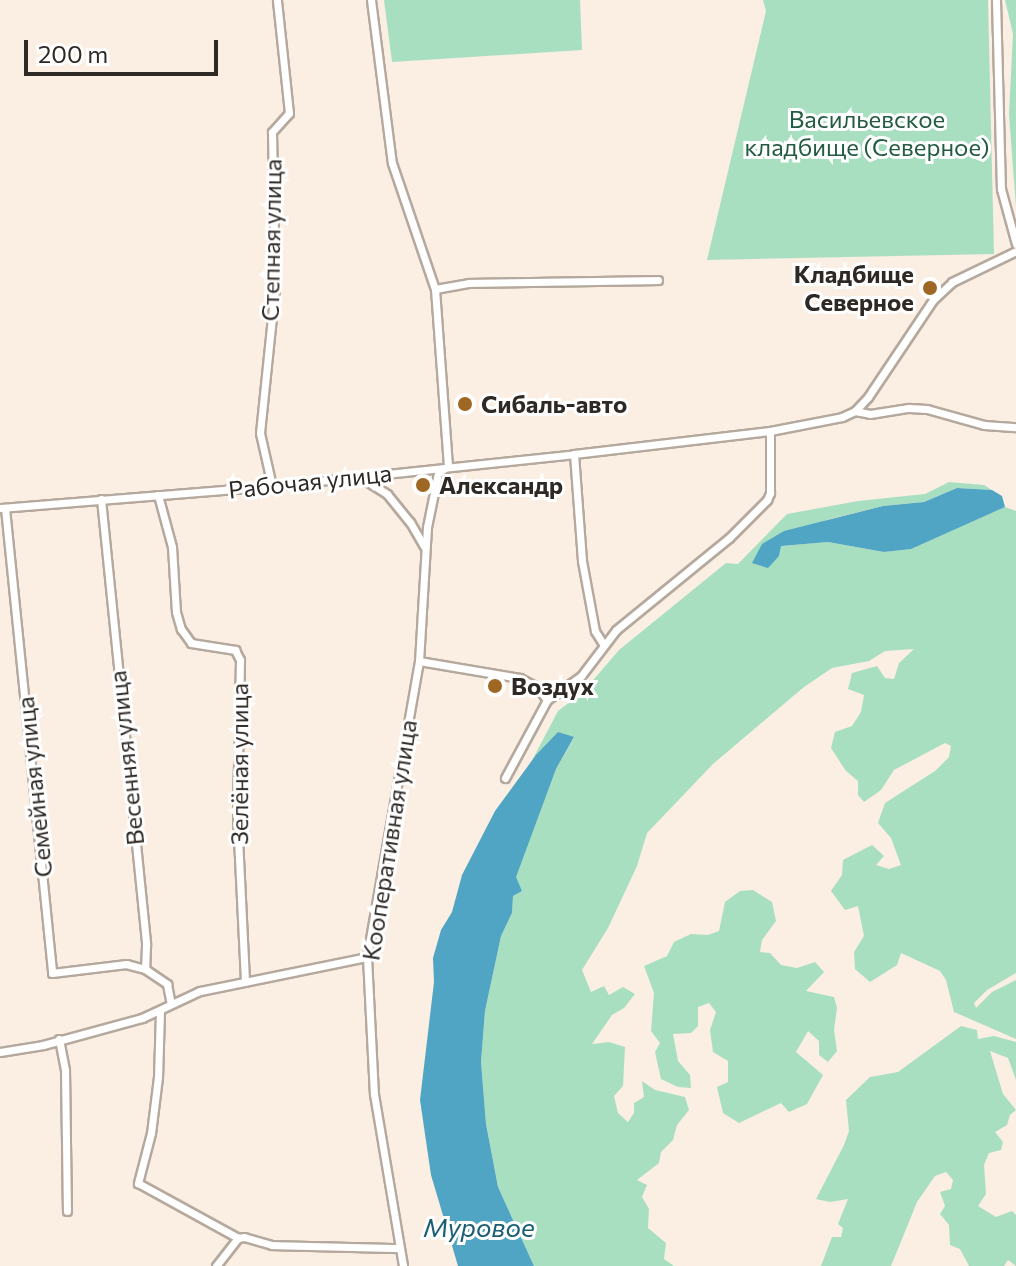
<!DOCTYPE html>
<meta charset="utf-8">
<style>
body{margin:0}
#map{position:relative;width:1016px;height:1266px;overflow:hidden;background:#fbeee3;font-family:Commissioner,sans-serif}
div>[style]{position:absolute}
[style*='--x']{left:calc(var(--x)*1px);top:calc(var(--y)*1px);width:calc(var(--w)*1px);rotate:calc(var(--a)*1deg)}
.green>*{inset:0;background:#a9dfc1}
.water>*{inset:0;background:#4fa5c3}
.roads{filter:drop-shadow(2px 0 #b5a99e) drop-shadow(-2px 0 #b5a99e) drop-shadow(0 2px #b5a99e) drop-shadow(0 -2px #b5a99e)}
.street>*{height:7px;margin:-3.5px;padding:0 3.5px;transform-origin:3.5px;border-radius:3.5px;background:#fff}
.dots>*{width:22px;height:22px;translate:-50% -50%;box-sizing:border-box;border:4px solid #fff;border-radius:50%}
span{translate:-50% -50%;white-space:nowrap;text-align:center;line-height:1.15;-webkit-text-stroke:6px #fff;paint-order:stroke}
.park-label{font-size:24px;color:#245c42}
.street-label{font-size:24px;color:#2e2925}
.poi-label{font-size:24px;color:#2e2925;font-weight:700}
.right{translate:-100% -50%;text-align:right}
.left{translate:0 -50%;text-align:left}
.water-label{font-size:26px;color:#1a5e74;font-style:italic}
.scale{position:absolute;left:24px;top:40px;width:194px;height:36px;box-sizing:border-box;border:4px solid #2e2925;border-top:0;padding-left:10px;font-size:24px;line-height:28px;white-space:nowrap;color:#2e2925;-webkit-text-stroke:6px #fff;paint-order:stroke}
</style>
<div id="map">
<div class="green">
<i style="clip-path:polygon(384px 0,580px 0,582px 50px,392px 62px)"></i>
<i style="clip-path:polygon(763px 0,988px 0,994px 254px,707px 260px,766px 11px)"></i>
<i style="clip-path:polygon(1005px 0,1016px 0,1016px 208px,1009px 114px,1013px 34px)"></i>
<i style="clip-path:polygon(949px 482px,984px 485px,992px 490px,957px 488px,924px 502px,883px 506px,830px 519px,762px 544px,779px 556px,780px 546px,828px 542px,884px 552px,910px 549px,1005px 507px,1016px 511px,1016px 973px,987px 990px,974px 1003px,976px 1008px,992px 992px,1016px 980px,1016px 1039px,954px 1012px,946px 980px,940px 971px,901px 953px,897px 965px,870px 982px,855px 969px,854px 952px,864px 936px,858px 906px,845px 910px,831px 891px,842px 875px,843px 860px,872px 845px,884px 856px,876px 865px,889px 869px,901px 865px,891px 838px,878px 823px,885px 803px,935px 771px,949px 757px,951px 746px,945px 743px,894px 770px,881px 790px,864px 802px,858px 795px,858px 781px,846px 771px,831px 748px,835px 732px,852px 726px,861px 712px,864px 695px,848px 689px,852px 673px,877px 666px,885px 678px,894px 679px,899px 663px,914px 649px,885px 651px,869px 661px,832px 668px,804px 687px,713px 764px,647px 833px,637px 866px,608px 928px,582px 970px,591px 992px,604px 986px,609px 995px,623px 987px,635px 994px,624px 1008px,612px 1015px,592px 1044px,609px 1042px,625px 1047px,623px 1086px,614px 1096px,618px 1113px,628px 1122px,634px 1113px,634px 1103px,644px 1097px,642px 1081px,655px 1090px,685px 1097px,689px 1110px,677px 1125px,673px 1140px,661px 1152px,659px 1163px,637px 1180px,647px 1185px,642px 1197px,649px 1209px,648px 1228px,666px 1243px,664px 1259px,674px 1266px,534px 1266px,498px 1187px,486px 1124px,481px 1062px,485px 1011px,501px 936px,512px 913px,513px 896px,522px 891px,515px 877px,556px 769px,574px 738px,558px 732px,528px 768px,558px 711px,583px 692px,619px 650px,726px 563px,738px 564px,787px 514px,858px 501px,925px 494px)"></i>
<i style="clip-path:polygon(753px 890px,772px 902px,776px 921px,762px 940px,760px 952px,770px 953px,781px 965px,797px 968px,815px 962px,824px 972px,806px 991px,834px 997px,837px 1008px,834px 1030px,837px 1051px,828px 1062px,819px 1055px,819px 1041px,808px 1031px,796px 1052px,823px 1075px,807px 1104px,789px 1112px,781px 1103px,739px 1123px,723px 1113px,717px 1087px,728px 1082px,728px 1061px,713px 1052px,710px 1030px,716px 1012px,709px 1003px,698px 1007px,698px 1026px,691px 1033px,673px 1034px,678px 1061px,690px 1075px,691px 1088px,678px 1087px,661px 1079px,655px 1052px,660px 1043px,651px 1031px,654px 993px,644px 966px,667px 956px,674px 942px,691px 934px,708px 935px,719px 931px,725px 902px,740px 891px)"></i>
<i style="clip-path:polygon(961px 1026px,977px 1030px,978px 1039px,994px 1036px,1016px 1042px,1016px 1080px,1008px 1058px,990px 1051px,1003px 1094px,1016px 1110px,1010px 1115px,1007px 1125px,995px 1132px,1003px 1142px,1001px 1150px,989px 1153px,984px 1165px,986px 1194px,978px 1206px,996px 1217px,1012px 1211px,1016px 1215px,1016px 1266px,1008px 1260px,1004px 1266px,969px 1266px,960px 1249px,950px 1245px,949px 1225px,940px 1214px,945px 1206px,940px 1192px,951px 1189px,953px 1180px,946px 1172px,935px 1176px,917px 1202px,891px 1266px,821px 1266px,832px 1237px,841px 1237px,843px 1228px,838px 1224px,848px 1199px,830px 1202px,816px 1199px,844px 1145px,849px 1131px,846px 1100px,870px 1077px,898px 1072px)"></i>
</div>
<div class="water">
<i style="clip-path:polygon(957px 488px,992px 490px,1002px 496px,1005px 507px,911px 549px,884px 552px,828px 542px,781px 546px,779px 556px,768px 568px,752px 563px,762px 544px,784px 531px,883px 506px,924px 502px)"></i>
<i style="clip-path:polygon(558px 732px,574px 737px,556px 769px,516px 877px,522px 891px,513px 896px,512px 913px,501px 936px,485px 1011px,481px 1062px,486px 1124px,498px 1187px,534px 1266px,458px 1266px,431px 1175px,420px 1100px,434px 982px,433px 958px,441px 930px,452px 912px,462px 875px,495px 811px,536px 755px)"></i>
</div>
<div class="roads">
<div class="street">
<i style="--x:371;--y:0;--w:164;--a:82.7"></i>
<i style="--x:392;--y:163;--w:133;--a:71.2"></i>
<i style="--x:435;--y:289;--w:177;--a:85.8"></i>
<i style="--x:448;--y:466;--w:12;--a:145"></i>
<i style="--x:438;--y:473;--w:55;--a:101.5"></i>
<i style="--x:427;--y:527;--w:134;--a:93.4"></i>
<i style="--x:419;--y:661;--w:301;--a:100"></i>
<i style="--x:367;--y:957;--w:137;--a:87.1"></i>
<i style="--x:374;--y:1094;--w:174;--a:80.4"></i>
<i style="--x:996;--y:0;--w:189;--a:88.5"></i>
<i style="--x:1001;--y:189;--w:57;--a:74.7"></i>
<i style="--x:435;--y:289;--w:35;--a:-10"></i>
<i style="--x:469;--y:283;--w:189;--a:-0.9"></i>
<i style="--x:855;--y:411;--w:15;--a:11"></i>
<i style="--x:870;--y:414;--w:39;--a:-9"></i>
<i style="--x:909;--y:408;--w:18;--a:3"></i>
<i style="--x:927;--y:409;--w:59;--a:15.7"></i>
<i style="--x:984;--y:425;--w:32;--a:4"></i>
<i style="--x:574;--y:454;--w:107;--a:85.7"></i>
<i style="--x:582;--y:561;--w:71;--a:79.5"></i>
<i style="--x:595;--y:631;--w:15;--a:58"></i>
<i style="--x:360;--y:477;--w:32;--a:32"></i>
<i style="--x:387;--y:494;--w:36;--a:51"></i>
<i style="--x:410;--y:522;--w:28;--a:60"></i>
<i style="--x:272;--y:486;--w:54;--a:-102.8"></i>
<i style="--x:260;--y:433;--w:146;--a:-84.1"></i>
<i style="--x:275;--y:288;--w:156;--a:-91.1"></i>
<i style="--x:272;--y:132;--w:25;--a:-48"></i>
<i style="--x:289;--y:113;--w:114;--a:-96.1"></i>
<i style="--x:158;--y:495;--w:54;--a:74.9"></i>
<i style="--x:172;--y:547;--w:65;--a:86.5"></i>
<i style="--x:176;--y:612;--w:18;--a:74"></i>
<i style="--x:181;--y:629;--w:17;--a:54"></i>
<i style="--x:191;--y:643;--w:45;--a:9"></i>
<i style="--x:235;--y:650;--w:11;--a:63"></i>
<i style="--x:240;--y:660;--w:157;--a:91.1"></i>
<i style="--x:237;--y:817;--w:165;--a:87.2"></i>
<i style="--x:101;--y:499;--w:448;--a:84.2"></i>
<i style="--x:146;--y:945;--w:24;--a:92"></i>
<i style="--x:145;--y:969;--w:27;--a:34"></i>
<i style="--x:167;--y:984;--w:20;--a:79"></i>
<i style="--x:0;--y:508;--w:273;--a:-4.6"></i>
<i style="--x:272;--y:486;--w:304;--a:-6"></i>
<i style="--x:574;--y:454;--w:197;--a:-6.7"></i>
<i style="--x:770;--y:431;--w:73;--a:-11"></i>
<i style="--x:842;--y:417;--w:14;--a:-25"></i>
<i style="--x:855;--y:411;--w:19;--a:-47"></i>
<i style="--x:868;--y:397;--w:117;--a:-56.2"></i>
<i style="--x:933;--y:300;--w:26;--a:-43"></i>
<i style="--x:952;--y:282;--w:71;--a:-25.8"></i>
<i style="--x:5;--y:508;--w:467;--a:84.2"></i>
<i style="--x:52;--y:973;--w:75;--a:-6.9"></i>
<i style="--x:126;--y:964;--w:20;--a:15"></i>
<i style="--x:419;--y:661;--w:102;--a:9.6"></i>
<i style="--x:520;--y:678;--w:21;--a:29"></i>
<i style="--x:538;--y:688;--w:15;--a:53"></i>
<i style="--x:505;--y:778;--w:89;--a:-61.7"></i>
<i style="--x:547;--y:700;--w:42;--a:-35.2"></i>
<i style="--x:581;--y:676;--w:58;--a:-52.7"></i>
<i style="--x:616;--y:630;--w:146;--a:-39.2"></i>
<i style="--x:729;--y:538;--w:54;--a:-45"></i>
<i style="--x:767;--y:500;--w:8;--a:-67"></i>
<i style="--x:770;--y:493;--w:62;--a:-90"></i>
<i style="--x:160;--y:1011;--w:66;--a:91.7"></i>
<i style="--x:158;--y:1077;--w:56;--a:97.1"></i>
<i style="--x:151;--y:1133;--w:52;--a:104.6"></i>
<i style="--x:138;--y:1183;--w:114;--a:28.8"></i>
<i style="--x:59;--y:1039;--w:32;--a:79"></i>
<i style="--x:65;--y:1070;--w:141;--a:89.2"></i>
<i style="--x:0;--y:1052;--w:44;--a:-9.2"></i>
<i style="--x:43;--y:1045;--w:103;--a:-15.3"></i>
<i style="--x:142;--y:1018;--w:64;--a:-25"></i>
<i style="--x:200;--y:991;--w:170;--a:-11.5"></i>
<i style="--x:216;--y:1266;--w:36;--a:-52"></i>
<i style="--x:238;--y:1238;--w:6;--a:-9"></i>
<i style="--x:244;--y:1237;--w:29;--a:16"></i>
<i style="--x:272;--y:1245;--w:127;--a:1.4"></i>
</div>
</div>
<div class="dots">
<i style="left:930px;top:288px;background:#9e6723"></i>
<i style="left:465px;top:404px;background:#9e6723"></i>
<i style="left:423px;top:485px;background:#9e6723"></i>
<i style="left:495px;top:686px;background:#9e6723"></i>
</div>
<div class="park-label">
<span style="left:867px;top:133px">Васильевское<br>кладбище (Северное)</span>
</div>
<div class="street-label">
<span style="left:271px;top:240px;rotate:-89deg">Степная улица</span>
<span style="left:310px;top:481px;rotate:-6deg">Рабочая улица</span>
<span style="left:126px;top:758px;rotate:-96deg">Весенняя улица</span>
<span style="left:239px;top:764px;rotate:-90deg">Зелёная улица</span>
<span style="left:34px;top:787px;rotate:-96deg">Семейная улица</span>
<span style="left:389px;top:840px;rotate:-81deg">Кооперативная улица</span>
</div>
<div class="poi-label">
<span class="right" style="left:914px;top:288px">Кладбище<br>Северное</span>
<span class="left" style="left:481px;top:404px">Сибаль-авто</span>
<span class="left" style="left:439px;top:485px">Александр</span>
<span class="left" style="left:511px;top:686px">Воздух</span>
</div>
<div class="water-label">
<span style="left:479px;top:1227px">Муровое</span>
</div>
<div class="scale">200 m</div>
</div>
